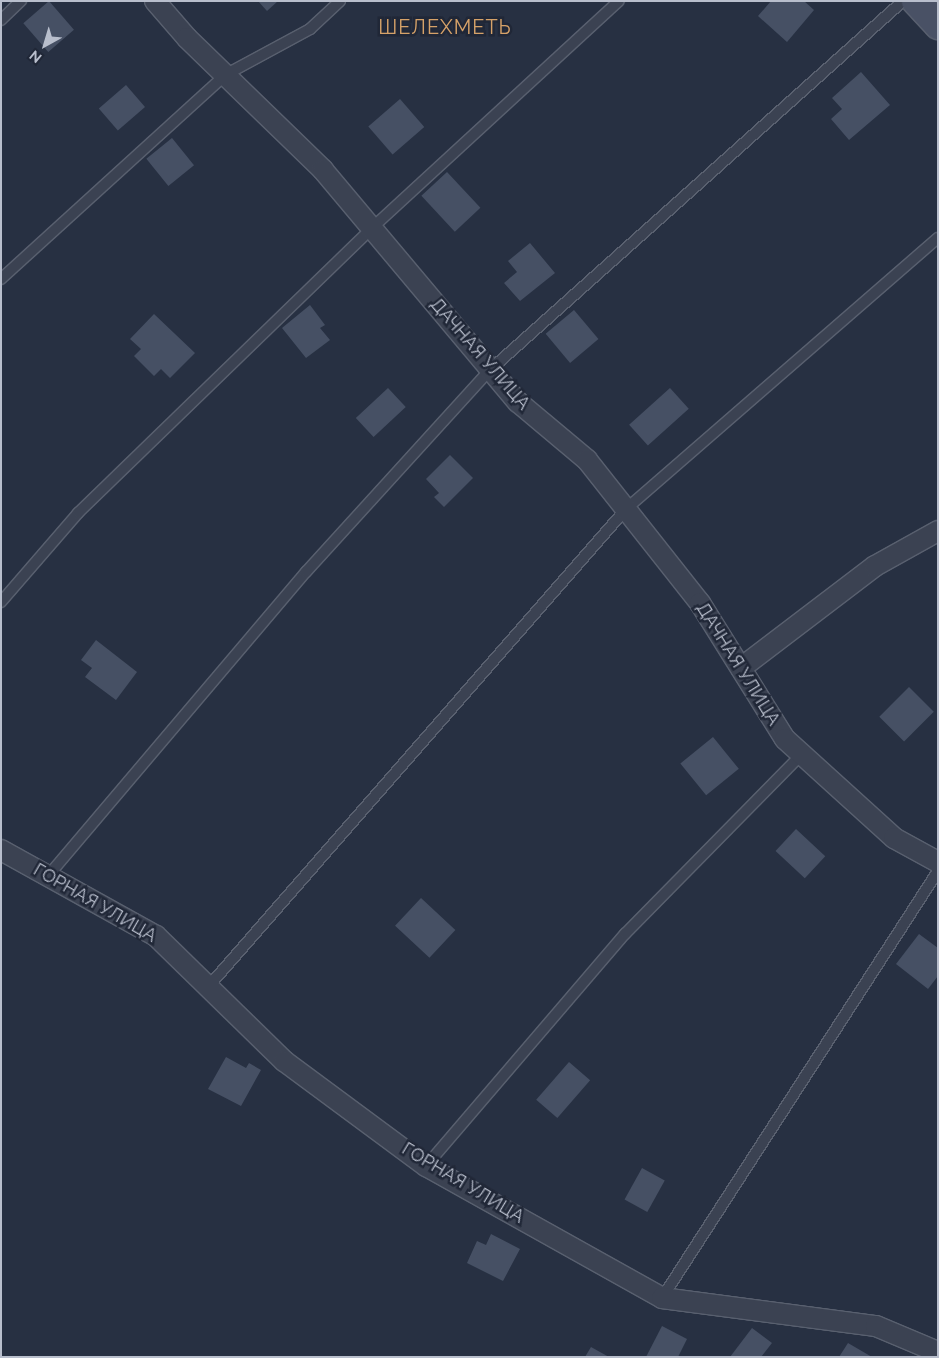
<!DOCTYPE html>
<meta charset="utf-8">
<style>
body{margin:0}
#map{position:relative;width:939px;height:1358px;overflow:hidden;background:#273042;font-family:Raleway,sans-serif}
div>[style]{position:absolute}
[style*='--x']{left:calc(var(--x)*1px);top:calc(var(--y)*1px);width:calc(var(--w)*1px);rotate:calc(var(--a)*1deg)}
.building>*{inset:0;background:#465064;transform-origin:0 0}
.roads{filter:drop-shadow(1px 0 #59606f) drop-shadow(-1px 0 #59606f) drop-shadow(0 1px #59606f) drop-shadow(0 -1px #59606f)}
.lane>*{height:10px;margin:-5px;padding:0 5px;transform-origin:5px;border-radius:5px;background:#3b4252}
.street>*{height:20px;margin:-10px;padding:0 10px;transform-origin:10px;border-radius:10px;background:#3b4252}
.secondary>*{height:28px;margin:-14px;padding:0 14px;transform-origin:14px;border-radius:14px;background:#495165}
span{translate:-50% -50%;white-space:nowrap;text-align:center;line-height:1.15;-webkit-text-stroke:5px #202737;paint-order:stroke}
.street-label{font-size:18px;color:#b8becc}
.quarter-label{font-size:20px;color:#d6a269;letter-spacing:1px}
.frame{position:absolute;inset:0;border:2px solid #b8becc;pointer-events:none}
.north{position:absolute;left:20px;top:20px;width:50px;height:50px;-webkit-text-stroke:4px #202737;paint-order:stroke;rotate:219deg;font-size:14px;font-weight:700;line-height:20px;text-align:center;color:#b8becc}
.north::after{content:'';display:block;margin:auto;width:18px;height:22px;background:#b8becc;clip-path:polygon(50% 0,100% 100%,50% 72%,0 100%)}
</style>
<div id="map">
<div class="building">
<i style="left:49px;top:1px;width:38px;height:34px;rotate:49deg"></i>
<i style="clip-path:polygon(258px 1px,278px 1px,267px 11px)"></i>
<i style="clip-path:polygon(771px 1px,804px 1px,814px 10px,787px 42px,758px 16px)"></i>
<i style="clip-path:polygon(861px 72px,890px 105px,849px 140px,831px 119px,842px 109px,832px 98px)"></i>
<i style="left:126px;top:85px;width:29px;height:36px;rotate:49deg"></i>
<i style="left:400px;top:99px;width:37px;height:42px;rotate:49deg"></i>
<i style="left:172px;top:138px;width:35px;height:33px;rotate:51deg"></i>
<i style="left:447px;top:172px;width:49px;height:35px;rotate:47deg"></i>
<i style="clip-path:polygon(530px 243px,555px 273px,520px 301px,504px 283px,517px 272px,508px 261px)"></i>
<i style="clip-path:polygon(310px 305px,325px 325px,320px 328px,330px 340px,306px 358px,282px 328px)"></i>
<i style="left:574px;top:310px;width:38px;height:37px;rotate:50deg"></i>
<i style="clip-path:polygon(154px 314px,195px 353px,170px 378px,161px 369px,154px 376px,134px 356px,141px 349px,130px 339px)"></i>
<i style="left:388px;top:388px;width:26px;height:44px;rotate:47deg"></i>
<i style="left:670px;top:388px;width:28px;height:55px;rotate:48deg"></i>
<i style="clip-path:polygon(450px 455px,473px 478px,444px 507px,434px 497px,439px 493px,426px 479px)"></i>
<i style="clip-path:polygon(96px 640px,137px 672px,116px 700px,85px 677px,92px 668px,81px 660px)"></i>
<i style="left:909px;top:687px;width:35px;height:42px;rotate:45deg"></i>
<i style="left:713px;top:737px;width:41px;height:42px;rotate:51deg"></i>
<i style="left:796px;top:829px;width:40px;height:30px;rotate:43deg"></i>
<i style="left:421px;top:898px;width:47px;height:38px;rotate:43deg"></i>
<i style="clip-path:polygon(919px 934px,938px 948px,938px 976px,928px 989px,896px 964px)"></i>
<i style="clip-path:polygon(226px 1057px,246px 1068px,249px 1063px,261px 1070px,241px 1106px,208px 1089px)"></i>
<i style="left:569px;top:1062px;width:28px;height:50px;rotate:41deg"></i>
<i style="left:642px;top:1168px;width:26px;height:36px;rotate:29deg"></i>
<i style="clip-path:polygon(491px 1234px,520px 1249px,503px 1281px,467px 1263px,477px 1241px,486px 1245px)"></i>
<i style="clip-path:polygon(662px 1326px,687px 1339px,678px 1357px,646px 1357px)"></i>
<i style="clip-path:polygon(752px 1328px,772px 1343px,761px 1357px,730px 1357px)"></i>
<i style="clip-path:polygon(848px 1343px,872px 1357px,839px 1357px)"></i>
<i style="clip-path:polygon(591px 1347px,609px 1357px,585px 1357px)"></i>
</div>
<div class="roads">
<div class="lane">
<i style="--x:1;--y:20;--w:28;--a:-44"></i>
<i style="--x:1;--y:279;--w:303;--a:-42.3"></i>
<i style="--x:225;--y:75;--w:97;--a:-28.4"></i>
<i style="--x:310;--y:29;--w:41;--a:-43"></i>
<i style="--x:1;--y:602;--w:118;--a:-49.1"></i>
<i style="--x:78;--y:513;--w:409;--a:-44.1"></i>
<i style="--x:372;--y:228;--w:335;--a:-42.6"></i>
<i style="--x:48;--y:876;--w:399;--a:-49.7"></i>
<i style="--x:306;--y:572;--w:273;--a:-47.7"></i>
<i style="--x:490;--y:370;--w:554;--a:-41.78"></i>
<i style="--x:208;--y:987;--w:635;--a:-48.83"></i>
<i style="--x:626;--y:509;--w:413;--a:-41"></i>
<i style="--x:426;--y:1166;--w:306;--a:-49.4"></i>
<i style="--x:625;--y:934;--w:251;--a:-45.5"></i>
<i style="--x:662;--y:1298;--w:508;--a:-57.12"></i>
</div>
<div class="street">
<i style="--x:155;--y:1;--w:49;--a:49.1"></i>
<i style="--x:187;--y:38;--w:190;--a:44.1"></i>
<i style="--x:323;--y:170;--w:303;--a:50"></i>
<i style="--x:518;--y:402;--w:90;--a:40"></i>
<i style="--x:587;--y:460;--w:182;--a:51.7"></i>
<i style="--x:700;--y:603;--w:160;--a:58"></i>
<i style="--x:785;--y:739;--w:147;--a:42.2"></i>
<i style="--x:894;--y:838;--w:50;--a:28.6"></i>
<i style="--x:741;--y:668;--w:168;--a:-37.3"></i>
<i style="--x:875;--y:566;--w:72;--a:-29.1"></i>
<i style="--x:1;--y:850;--w:177;--a:29"></i>
<i style="--x:156;--y:936;--w:179;--a:44.3"></i>
<i style="--x:284;--y:1061;--w:177;--a:36.5"></i>
<i style="--x:426;--y:1166;--w:270;--a:29.2"></i>
<i style="--x:662;--y:1298;--w:216;--a:7.5"></i>
<i style="--x:876;--y:1326;--w:67;--a:22.8"></i>
</div>
<div class="secondary">
<i style="--x:916;--y:1;--w:33;--a:47"></i>
</div>
</div>
<div class="street-label">
<span style="left:480px;top:354px;rotate:49deg">ДАЧНАЯ УЛИЦА</span>
<span style="left:738px;top:664px;rotate:58deg">ДАЧНАЯ УЛИЦА</span>
<span style="left:95px;top:903px;rotate:30deg">ГОРНАЯ УЛИЦА</span>
<span style="left:463px;top:1183px;rotate:31deg">ГОРНАЯ УЛИЦА</span>
</div>
<div class="quarter-label">
<span style="left:445px;top:27px">ШЕЛЕХМЕТЬ</span>
</div>
<div class="frame"></div>
<div class="north">N</div>
</div>
